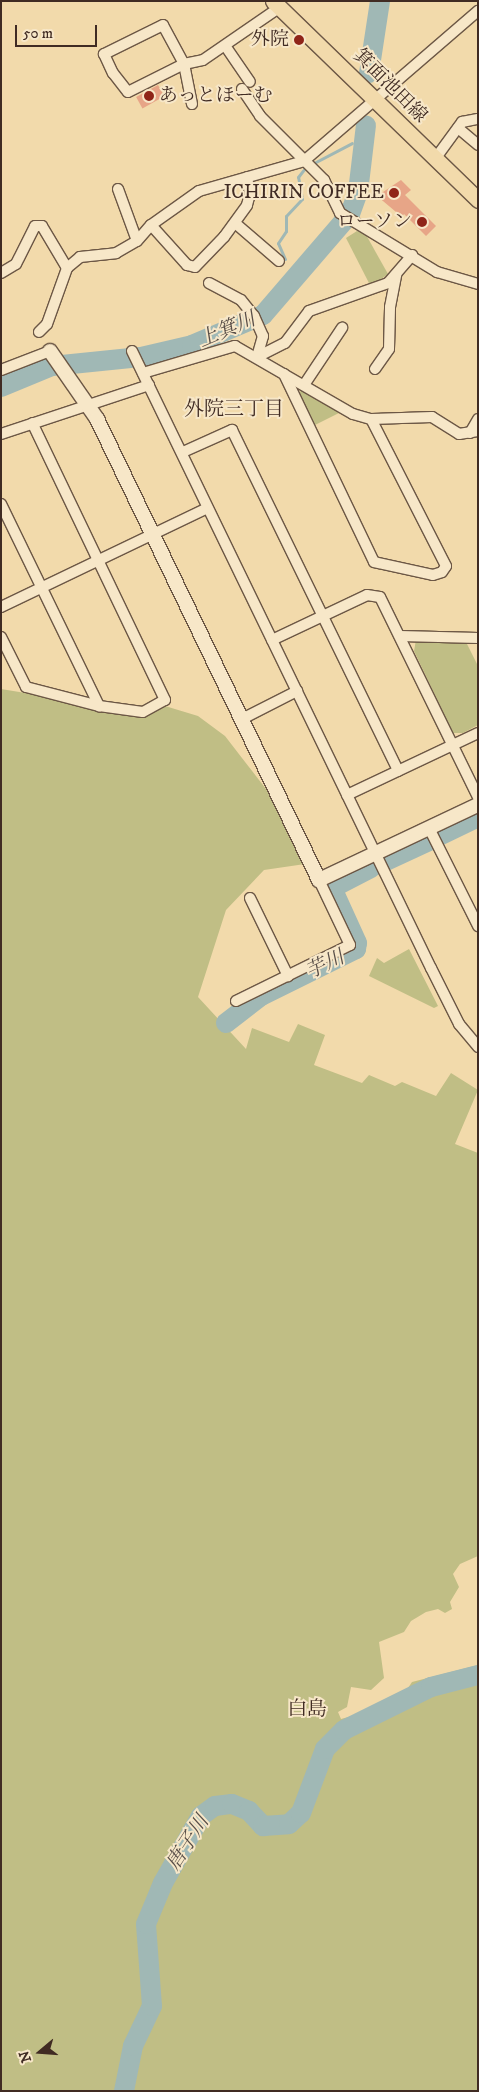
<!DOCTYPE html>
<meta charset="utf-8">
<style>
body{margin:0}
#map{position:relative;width:479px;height:2092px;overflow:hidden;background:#f2daab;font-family:"IM FELL DW Pica","Noto Serif JP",serif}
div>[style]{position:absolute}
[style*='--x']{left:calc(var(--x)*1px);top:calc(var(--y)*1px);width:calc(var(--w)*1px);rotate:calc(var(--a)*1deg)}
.green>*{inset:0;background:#c0be85}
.stream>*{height:3px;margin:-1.5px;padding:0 1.5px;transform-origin:1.5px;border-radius:1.5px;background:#a0b8b5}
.river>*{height:20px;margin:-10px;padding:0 10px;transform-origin:10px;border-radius:10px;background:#a0b8b5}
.building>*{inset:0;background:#e7a587;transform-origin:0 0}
.roads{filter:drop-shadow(1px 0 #6c5745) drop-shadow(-1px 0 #6c5745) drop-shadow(0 1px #6c5745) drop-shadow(0 -1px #6c5745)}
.street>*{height:10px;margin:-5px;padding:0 5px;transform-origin:5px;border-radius:5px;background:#f7e7c8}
.secondary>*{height:14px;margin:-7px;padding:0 7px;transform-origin:7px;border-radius:7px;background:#f7e7c8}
.primary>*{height:15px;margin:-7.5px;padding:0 7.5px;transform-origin:7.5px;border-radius:7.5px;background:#f2daab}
.dots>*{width:14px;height:14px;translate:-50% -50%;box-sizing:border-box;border:2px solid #f7e7c8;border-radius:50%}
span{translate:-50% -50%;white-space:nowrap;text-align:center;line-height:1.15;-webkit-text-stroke:4px #f7e7c8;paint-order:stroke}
.poi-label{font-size:19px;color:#402b23}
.right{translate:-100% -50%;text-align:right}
.left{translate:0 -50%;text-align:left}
.street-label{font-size:19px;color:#402b23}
.water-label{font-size:20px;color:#584e48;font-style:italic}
.neighbourhood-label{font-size:20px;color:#402b23}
.frame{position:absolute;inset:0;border:2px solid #402b23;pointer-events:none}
.north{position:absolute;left:15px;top:2027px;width:50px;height:50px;-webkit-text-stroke:4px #f7e7c8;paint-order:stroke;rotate:252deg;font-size:14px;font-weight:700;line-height:20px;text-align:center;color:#402b23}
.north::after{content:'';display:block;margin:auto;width:18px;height:22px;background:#402b23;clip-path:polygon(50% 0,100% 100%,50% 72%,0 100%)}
.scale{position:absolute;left:15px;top:25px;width:82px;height:22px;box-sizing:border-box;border:2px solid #402b23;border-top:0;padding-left:6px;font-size:15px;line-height:18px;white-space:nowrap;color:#402b23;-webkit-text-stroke:4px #f7e7c8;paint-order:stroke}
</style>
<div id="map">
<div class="green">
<i style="clip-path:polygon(357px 231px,365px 233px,388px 274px,376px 283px,370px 285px,346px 238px)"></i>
<i style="clip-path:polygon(303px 389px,341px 412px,315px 425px,299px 393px)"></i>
<i style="clip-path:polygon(416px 640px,467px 644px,478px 666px,478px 725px,463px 733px,453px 733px,414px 651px)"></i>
<i style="clip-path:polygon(1px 689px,117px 708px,165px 706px,198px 716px,225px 736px,276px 802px,305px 864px,264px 870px,226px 910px,198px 997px,246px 1049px,252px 1028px,289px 1042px,298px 1024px,325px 1035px,314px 1065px,362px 1083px,369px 1075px,395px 1086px,402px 1082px,436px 1096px,451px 1073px,478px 1090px,455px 1144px,478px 1153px,478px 1556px,460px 1564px,453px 1574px,459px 1587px,450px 1602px,452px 1609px,445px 1613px,438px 1609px,426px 1612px,411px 1621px,404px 1632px,379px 1642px,384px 1678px,371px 1690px,351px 1687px,347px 1707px,338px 1712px,341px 1719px,363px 1713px,404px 1694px,412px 1682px,478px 1665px,478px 2091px,1px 2091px)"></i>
<i style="clip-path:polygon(409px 949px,438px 1006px,434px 1008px,369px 976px,377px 958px,384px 963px)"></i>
</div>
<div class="stream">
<i style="--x:360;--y:139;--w:5;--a:-22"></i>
<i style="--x:312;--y:164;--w:45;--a:-27.7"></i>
<i style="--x:285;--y:259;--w:17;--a:-114"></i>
<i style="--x:278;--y:243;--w:14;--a:-56"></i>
<i style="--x:286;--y:231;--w:15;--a:-90"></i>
<i style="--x:286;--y:216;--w:23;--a:-47"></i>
<i style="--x:302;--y:199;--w:22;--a:-100"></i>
<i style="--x:298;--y:177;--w:11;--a:-52"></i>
</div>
<div class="river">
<i style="--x:369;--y:73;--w:73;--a:-81.3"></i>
<i style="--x:1;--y:387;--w:55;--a:-22.4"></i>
<i style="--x:52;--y:366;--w:89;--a:-5.8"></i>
<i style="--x:141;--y:357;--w:52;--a:-13.2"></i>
<i style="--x:192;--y:345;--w:77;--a:-22.9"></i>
<i style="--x:263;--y:315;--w:133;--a:-49.3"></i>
<i style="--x:350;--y:214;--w:23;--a:-70"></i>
<i style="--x:358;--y:192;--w:67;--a:-83.2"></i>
<i style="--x:441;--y:835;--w:41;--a:-25.9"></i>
<i style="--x:386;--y:861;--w:47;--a:-24.9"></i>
<i style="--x:226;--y:1023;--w:44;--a:-37.6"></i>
<i style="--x:261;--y:996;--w:106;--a:-26.3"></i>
<i style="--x:356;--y:949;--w:6;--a:-81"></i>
<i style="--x:357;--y:943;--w:60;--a:-114.4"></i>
<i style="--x:332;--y:888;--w:44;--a:-27.1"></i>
<i style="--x:124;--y:2091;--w:46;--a:-78.7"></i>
<i style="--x:133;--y:2046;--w:44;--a:-64.6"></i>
<i style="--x:152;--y:2006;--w:82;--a:-94.2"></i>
<i style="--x:146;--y:1924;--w:44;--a:-67.5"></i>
<i style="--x:163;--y:1883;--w:77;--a:-60.4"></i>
<i style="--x:201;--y:1816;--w:17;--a:-36"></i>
<i style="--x:215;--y:1806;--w:17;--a:-7"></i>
<i style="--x:232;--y:1804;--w:18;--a:22"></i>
<i style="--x:249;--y:1811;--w:21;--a:47"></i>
<i style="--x:263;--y:1826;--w:26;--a:-4"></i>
<i style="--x:289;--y:1824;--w:16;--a:-43"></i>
<i style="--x:301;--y:1813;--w:68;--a:-69.4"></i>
<i style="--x:325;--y:1749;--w:27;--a:-45"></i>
<i style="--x:344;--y:1730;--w:97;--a:-26.3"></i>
<i style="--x:431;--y:1687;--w:49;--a:-14.3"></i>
</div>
<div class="building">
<i style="left:158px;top:85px;width:13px;height:25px;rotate:61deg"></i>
<i style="clip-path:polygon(401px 180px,411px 190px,405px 195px,436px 226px,426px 236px,404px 214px,402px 217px,377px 196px)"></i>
</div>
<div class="roads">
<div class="street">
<i style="--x:226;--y:47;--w:42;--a:55.6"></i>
<i style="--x:242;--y:89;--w:32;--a:56"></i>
<i style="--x:260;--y:116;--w:91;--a:45"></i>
<i style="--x:324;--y:180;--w:37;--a:64"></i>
<i style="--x:340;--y:213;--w:114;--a:31.3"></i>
<i style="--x:437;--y:272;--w:43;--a:16.3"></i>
<i style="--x:192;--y:104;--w:41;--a:-101.3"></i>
<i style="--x:184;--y:64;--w:44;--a:-118.3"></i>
<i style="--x:163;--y:25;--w:66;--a:153.8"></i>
<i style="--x:104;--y:54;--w:21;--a:65"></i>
<i style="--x:113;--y:73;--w:24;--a:52"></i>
<i style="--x:128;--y:92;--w:63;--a:-26.6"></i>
<i style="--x:184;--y:64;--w:19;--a:-12"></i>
<i style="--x:203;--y:60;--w:93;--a:-34.5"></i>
<i style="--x:458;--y:128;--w:26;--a:40"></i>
<i style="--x:435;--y:159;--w:46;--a:-53.9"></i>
<i style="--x:462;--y:122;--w:16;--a:-11"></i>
<i style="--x:118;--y:189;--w:55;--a:69.9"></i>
<i style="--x:235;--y:223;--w:58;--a:40.8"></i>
<i style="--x:151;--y:225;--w:54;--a:48"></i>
<i style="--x:187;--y:265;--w:8;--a:14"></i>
<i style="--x:195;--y:267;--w:42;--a:-46"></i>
<i style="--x:224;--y:237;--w:39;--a:-54"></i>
<i style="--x:247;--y:205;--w:11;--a:-75"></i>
<i style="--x:250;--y:194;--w:17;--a:-100"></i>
<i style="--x:1;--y:273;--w:17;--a:-31"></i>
<i style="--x:16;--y:264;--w:42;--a:-63.4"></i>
<i style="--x:35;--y:226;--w:7;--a:0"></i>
<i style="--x:42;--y:226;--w:49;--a:59.2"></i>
<i style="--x:209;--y:283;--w:36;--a:28"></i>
<i style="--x:241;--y:300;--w:21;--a:51"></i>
<i style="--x:254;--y:316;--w:22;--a:66"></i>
<i style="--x:263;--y:336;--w:22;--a:106"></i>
<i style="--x:39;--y:332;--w:11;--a:-45"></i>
<i style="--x:47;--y:324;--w:59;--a:-70.3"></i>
<i style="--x:67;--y:268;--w:17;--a:-40"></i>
<i style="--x:80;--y:257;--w:36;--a:-6"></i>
<i style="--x:116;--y:253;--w:24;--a:-30"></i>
<i style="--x:137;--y:241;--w:21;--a:-49"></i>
<i style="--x:151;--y:225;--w:59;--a:-35.3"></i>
<i style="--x:199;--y:191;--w:109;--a:-15.9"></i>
<i style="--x:304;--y:161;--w:230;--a:-40.8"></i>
<i style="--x:132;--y:351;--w:686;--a:64.15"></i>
<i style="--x:431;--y:968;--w:63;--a:63.4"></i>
<i style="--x:459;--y:1024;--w:30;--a:50"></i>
<i style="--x:257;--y:357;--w:31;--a:-27"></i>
<i style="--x:285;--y:343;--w:40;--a:-53"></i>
<i style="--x:309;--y:311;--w:84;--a:-19.5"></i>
<i style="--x:388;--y:283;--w:37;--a:-49"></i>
<i style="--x:375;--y:369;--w:24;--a:-55"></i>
<i style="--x:389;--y:349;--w:42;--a:-88.6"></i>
<i style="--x:390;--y:307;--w:33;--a:-79"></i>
<i style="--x:1;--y:370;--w:53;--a:-21.2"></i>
<i style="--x:143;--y:373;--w:96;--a:-16.4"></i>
<i style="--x:235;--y:346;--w:136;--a:30"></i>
<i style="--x:353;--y:414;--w:19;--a:16"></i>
<i style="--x:371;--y:419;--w:61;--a:-1.9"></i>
<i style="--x:432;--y:417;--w:32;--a:32"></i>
<i style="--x:459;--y:434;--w:19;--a:-9"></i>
<i style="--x:284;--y:374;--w:208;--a:64.4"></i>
<i style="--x:374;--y:562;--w:60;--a:12.4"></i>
<i style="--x:433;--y:575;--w:9;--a:-18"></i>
<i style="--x:442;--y:572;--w:7;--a:-56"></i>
<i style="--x:446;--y:566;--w:165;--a:-117"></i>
<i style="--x:304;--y:385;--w:69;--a:-56.3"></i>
<i style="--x:470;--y:433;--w:16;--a:-60"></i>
<i style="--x:1;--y:434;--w:156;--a:-18.3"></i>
<i style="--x:183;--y:452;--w:54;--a:-24.2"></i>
<i style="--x:232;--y:430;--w:379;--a:64"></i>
<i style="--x:1;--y:504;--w:225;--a:64.1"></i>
<i style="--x:1;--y:607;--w:229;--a:-25.6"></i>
<i style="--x:400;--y:636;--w:78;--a:1.5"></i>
<i style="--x:1;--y:637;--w:56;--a:63.4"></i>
<i style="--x:26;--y:687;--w:75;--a:14.6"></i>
<i style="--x:99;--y:706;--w:44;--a:7.8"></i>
<i style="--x:143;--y:712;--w:25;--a:-29"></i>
<i style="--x:165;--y:700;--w:307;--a:-115.6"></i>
<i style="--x:272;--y:640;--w:105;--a:-25.3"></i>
<i style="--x:367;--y:595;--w:13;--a:9"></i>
<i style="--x:380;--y:597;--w:223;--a:63.9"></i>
<i style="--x:242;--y:719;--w:62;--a:-27"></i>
<i style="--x:347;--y:795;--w:145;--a:-25.3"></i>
<i style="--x:429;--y:828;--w:110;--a:63.4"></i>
<i style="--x:250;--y:898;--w:87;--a:64"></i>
<i style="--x:236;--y:1001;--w:127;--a:-26.2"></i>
<i style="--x:350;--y:945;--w:72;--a:-115.5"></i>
</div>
<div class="secondary">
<i style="--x:50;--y:351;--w:83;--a:55.3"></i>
<i style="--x:97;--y:419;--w:512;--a:64.29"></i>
<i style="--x:319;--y:880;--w:176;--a:-25.3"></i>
</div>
<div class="primary">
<i style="--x:273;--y:1;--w:286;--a:44.1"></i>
</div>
</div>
<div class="dots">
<i style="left:299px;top:40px;background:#8f2418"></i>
<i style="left:149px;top:96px;background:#8f2418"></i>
<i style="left:394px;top:193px;background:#8f2418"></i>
<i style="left:422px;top:222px;background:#8f2418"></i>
</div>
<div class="poi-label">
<span class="right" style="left:289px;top:40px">外院</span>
<span class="left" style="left:159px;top:96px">あっとほーむ</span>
<span class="right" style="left:384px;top:193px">ICHIRIN COFFEE</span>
<span class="right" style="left:412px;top:222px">ローソン</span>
</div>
<div class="street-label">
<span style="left:390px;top:86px;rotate:45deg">箕面池田線</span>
</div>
<div class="water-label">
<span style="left:227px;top:330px;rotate:-23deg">上箕川</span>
<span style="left:325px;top:965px;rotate:-26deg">芋川</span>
<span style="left:188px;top:1843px;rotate:-57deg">唐子川</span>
</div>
<div class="neighbourhood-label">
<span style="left:234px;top:409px">外院三丁目</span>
<span style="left:307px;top:1709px">白島</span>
</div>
<div class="frame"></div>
<div class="north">N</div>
<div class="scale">50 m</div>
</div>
